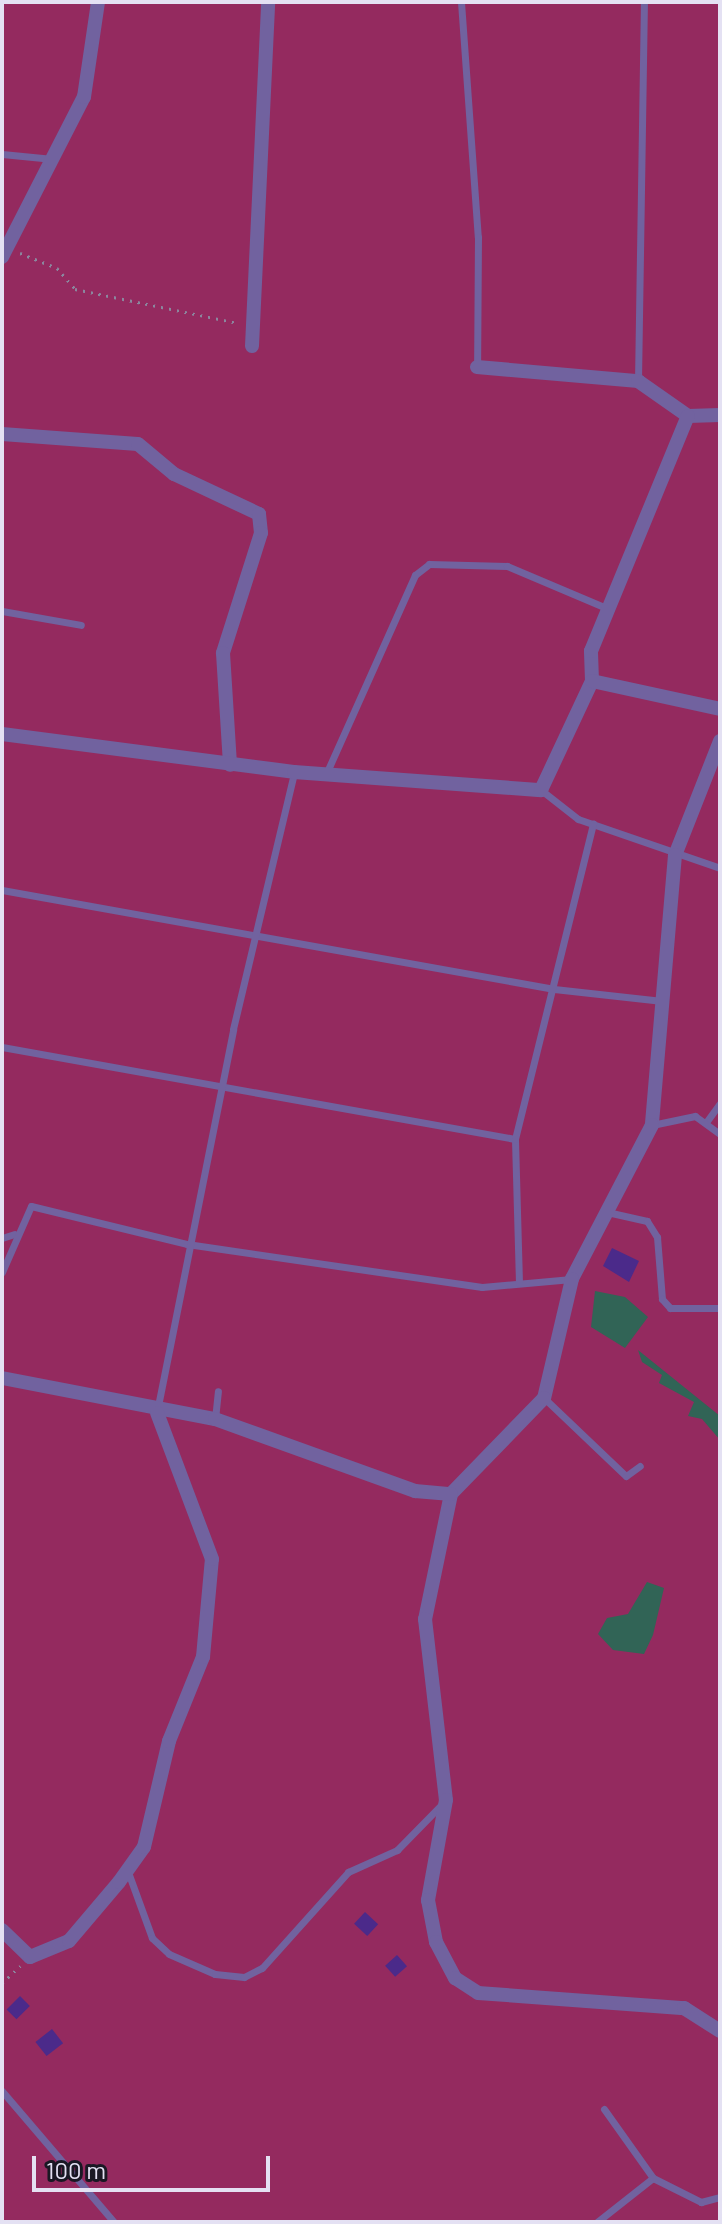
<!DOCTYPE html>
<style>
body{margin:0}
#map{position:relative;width:722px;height:2224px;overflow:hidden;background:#332d49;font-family:Barlow,sans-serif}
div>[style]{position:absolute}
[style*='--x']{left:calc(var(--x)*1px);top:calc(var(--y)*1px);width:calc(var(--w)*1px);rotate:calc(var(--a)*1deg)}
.green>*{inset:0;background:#942a5f;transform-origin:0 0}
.water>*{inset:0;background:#316456}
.building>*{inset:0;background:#4b2a8a;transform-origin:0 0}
.path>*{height:3px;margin-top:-1.5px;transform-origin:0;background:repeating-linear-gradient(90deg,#8b879e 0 2px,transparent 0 8px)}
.service>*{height:7px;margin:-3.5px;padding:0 3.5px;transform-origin:3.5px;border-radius:3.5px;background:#71629f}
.minor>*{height:14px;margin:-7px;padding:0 7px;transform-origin:7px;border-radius:7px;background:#71629f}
span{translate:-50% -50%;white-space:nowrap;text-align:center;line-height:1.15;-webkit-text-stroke:6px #1a1824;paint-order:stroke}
.frame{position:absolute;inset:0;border:4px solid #e4e1f3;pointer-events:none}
.scale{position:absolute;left:32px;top:2156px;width:238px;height:36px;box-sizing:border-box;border:4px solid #e4e1f3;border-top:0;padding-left:10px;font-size:24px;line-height:28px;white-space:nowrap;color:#e4e1f3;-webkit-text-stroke:6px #1a1824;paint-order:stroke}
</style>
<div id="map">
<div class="green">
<i style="left:2px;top:2px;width:718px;height:2220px"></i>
</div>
<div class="water">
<i style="clip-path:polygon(595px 1291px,625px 1297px,648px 1317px,625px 1348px,591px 1327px)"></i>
<i style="clip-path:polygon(638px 1350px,720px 1416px,720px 1440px,702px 1419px,688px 1416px,694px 1402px,659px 1383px,662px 1375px,642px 1362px)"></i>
<i style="clip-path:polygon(647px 1582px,664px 1588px,653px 1635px,644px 1654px,613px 1650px,598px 1634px,607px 1618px,628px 1614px)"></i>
</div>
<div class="building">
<i style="clip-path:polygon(612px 1248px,639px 1261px,629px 1282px,603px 1266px)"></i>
<i style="left:365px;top:1912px;width:18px;height:16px;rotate:43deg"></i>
<i style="left:397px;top:1955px;width:15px;height:16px;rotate:48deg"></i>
<i style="left:20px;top:1996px;width:14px;height:19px;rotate:45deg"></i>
<i style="left:52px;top:2029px;width:18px;height:21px;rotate:52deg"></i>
</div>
<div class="path">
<i style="--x:20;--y:253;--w:40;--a:22"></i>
<i style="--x:57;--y:268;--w:28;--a:49"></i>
<i style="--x:75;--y:289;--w:167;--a:11.8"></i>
<i style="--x:2;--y:1983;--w:25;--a:-43"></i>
</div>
<div class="service">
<i style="--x:461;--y:2;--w:236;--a:85.9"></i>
<i style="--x:478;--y:237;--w:130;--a:90.4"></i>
<i style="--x:2;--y:154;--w:51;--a:5.6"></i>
<i style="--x:638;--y:381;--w:379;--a:-89.1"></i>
<i style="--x:2;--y:611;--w:80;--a:10"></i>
<i style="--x:326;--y:774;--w:218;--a:-65.9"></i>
<i style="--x:415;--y:575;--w:18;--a:-38"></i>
<i style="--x:429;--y:564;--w:78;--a:1.5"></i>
<i style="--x:507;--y:566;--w:111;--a:22.9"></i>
<i style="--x:541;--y:790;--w:47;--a:38.1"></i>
<i style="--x:578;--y:819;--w:150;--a:19"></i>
<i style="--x:2;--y:890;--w:561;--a:10.17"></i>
<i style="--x:554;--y:989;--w:109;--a:6.3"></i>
<i style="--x:2;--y:1047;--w:521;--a:10.17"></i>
<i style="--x:707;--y:1121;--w:22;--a:-54"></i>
<i style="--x:652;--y:1125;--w:44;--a:-11.8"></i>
<i style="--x:695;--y:1116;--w:31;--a:36"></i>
<i style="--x:607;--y:1212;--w:41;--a:12.7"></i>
<i style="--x:647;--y:1221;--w:19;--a:58"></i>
<i style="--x:657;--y:1237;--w:62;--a:85.4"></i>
<i style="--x:662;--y:1299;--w:12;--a:48"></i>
<i style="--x:670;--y:1308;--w:50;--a:0"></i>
<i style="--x:2;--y:1238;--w:13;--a:-18"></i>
<i style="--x:2;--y:1272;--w:72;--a:-66.3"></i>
<i style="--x:31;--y:1206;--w:161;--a:13.7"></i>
<i style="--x:187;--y:1244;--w:298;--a:8.3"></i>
<i style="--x:482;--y:1287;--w:90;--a:-5.1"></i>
<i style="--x:519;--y:1283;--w:144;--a:-91.6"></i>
<i style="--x:515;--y:1139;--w:325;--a:-76.1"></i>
<i style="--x:544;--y:1398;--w:113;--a:43.6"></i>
<i style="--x:626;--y:1476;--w:17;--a:-36"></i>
<i style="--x:157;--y:1411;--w:389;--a:-78.7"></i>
<i style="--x:233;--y:1029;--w:264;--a:-76.6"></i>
<i style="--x:215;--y:1419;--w:28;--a:-84"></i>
<i style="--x:128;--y:1872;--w:70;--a:70"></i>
<i style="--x:152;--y:1938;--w:23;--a:43"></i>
<i style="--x:169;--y:1954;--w:50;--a:23.5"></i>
<i style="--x:215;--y:1974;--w:29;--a:6"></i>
<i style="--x:244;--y:1977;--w:20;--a:-27"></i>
<i style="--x:262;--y:1968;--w:129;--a:-48.1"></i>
<i style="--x:348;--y:1872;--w:54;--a:-24.2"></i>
<i style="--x:397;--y:1850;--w:67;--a:-45.6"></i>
<i style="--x:2;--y:2091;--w:172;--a:49.5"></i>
<i style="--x:604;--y:2109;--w:85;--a:54.6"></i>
<i style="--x:653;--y:2178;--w:54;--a:26.6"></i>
<i style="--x:701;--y:2202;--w:20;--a:-15"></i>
<i style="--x:597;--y:2222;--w:71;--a:-38.2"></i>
</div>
<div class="minor">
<i style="--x:2;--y:257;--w:180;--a:-62.9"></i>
<i style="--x:84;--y:97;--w:96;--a:-81.6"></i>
<i style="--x:252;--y:346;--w:344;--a:-87.3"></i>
<i style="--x:477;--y:367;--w:162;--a:5"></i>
<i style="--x:638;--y:381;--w:61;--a:35"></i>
<i style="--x:688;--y:416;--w:32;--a:-2"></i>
<i style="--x:2;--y:434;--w:136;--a:4.2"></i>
<i style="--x:138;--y:444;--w:47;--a:39.8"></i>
<i style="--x:174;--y:474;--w:94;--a:25.2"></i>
<i style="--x:259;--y:514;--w:19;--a:84"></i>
<i style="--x:261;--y:533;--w:126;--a:107.6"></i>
<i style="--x:223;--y:653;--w:112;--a:86.4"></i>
<i style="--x:592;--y:681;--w:30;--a:-92"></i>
<i style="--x:591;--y:651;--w:254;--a:-67.6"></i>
<i style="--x:2;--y:734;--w:294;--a:7.4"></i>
<i style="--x:294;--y:772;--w:248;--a:4.2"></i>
<i style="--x:541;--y:790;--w:120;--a:-64.9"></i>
<i style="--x:592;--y:681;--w:131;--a:12.3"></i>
<i style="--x:720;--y:741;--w:123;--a:111.5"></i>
<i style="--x:675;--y:855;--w:271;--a:94.9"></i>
<i style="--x:652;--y:1125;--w:174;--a:117.5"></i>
<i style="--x:572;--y:1279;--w:122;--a:103.2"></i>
<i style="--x:544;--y:1398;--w:134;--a:134.1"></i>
<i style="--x:451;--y:1494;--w:128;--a:101.7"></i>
<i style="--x:425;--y:1619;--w:182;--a:83.4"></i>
<i style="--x:446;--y:1800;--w:102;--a:100.2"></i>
<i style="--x:428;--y:1900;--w:43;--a:79.2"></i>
<i style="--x:436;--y:1942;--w:41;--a:62.2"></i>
<i style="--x:455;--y:1978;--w:27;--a:33"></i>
<i style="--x:478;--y:1993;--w:207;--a:4.2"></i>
<i style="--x:684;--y:2008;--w:43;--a:32.6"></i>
<i style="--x:2;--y:1378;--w:217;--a:10.9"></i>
<i style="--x:215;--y:1419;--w:213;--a:19.8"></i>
<i style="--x:415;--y:1491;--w:36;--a:5"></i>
<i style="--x:2;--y:1930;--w:39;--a:44"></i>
<i style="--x:30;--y:1957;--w:42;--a:-22.3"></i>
<i style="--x:69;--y:1941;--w:77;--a:-49.7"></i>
<i style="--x:119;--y:1882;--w:43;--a:-54.5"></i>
<i style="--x:144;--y:1847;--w:109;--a:-76.7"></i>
<i style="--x:169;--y:1741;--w:91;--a:-68"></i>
<i style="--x:203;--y:1657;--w:98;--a:-84.8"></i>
<i style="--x:212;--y:1559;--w:156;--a:-110.6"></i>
</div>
<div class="frame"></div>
<div class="scale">100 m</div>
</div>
